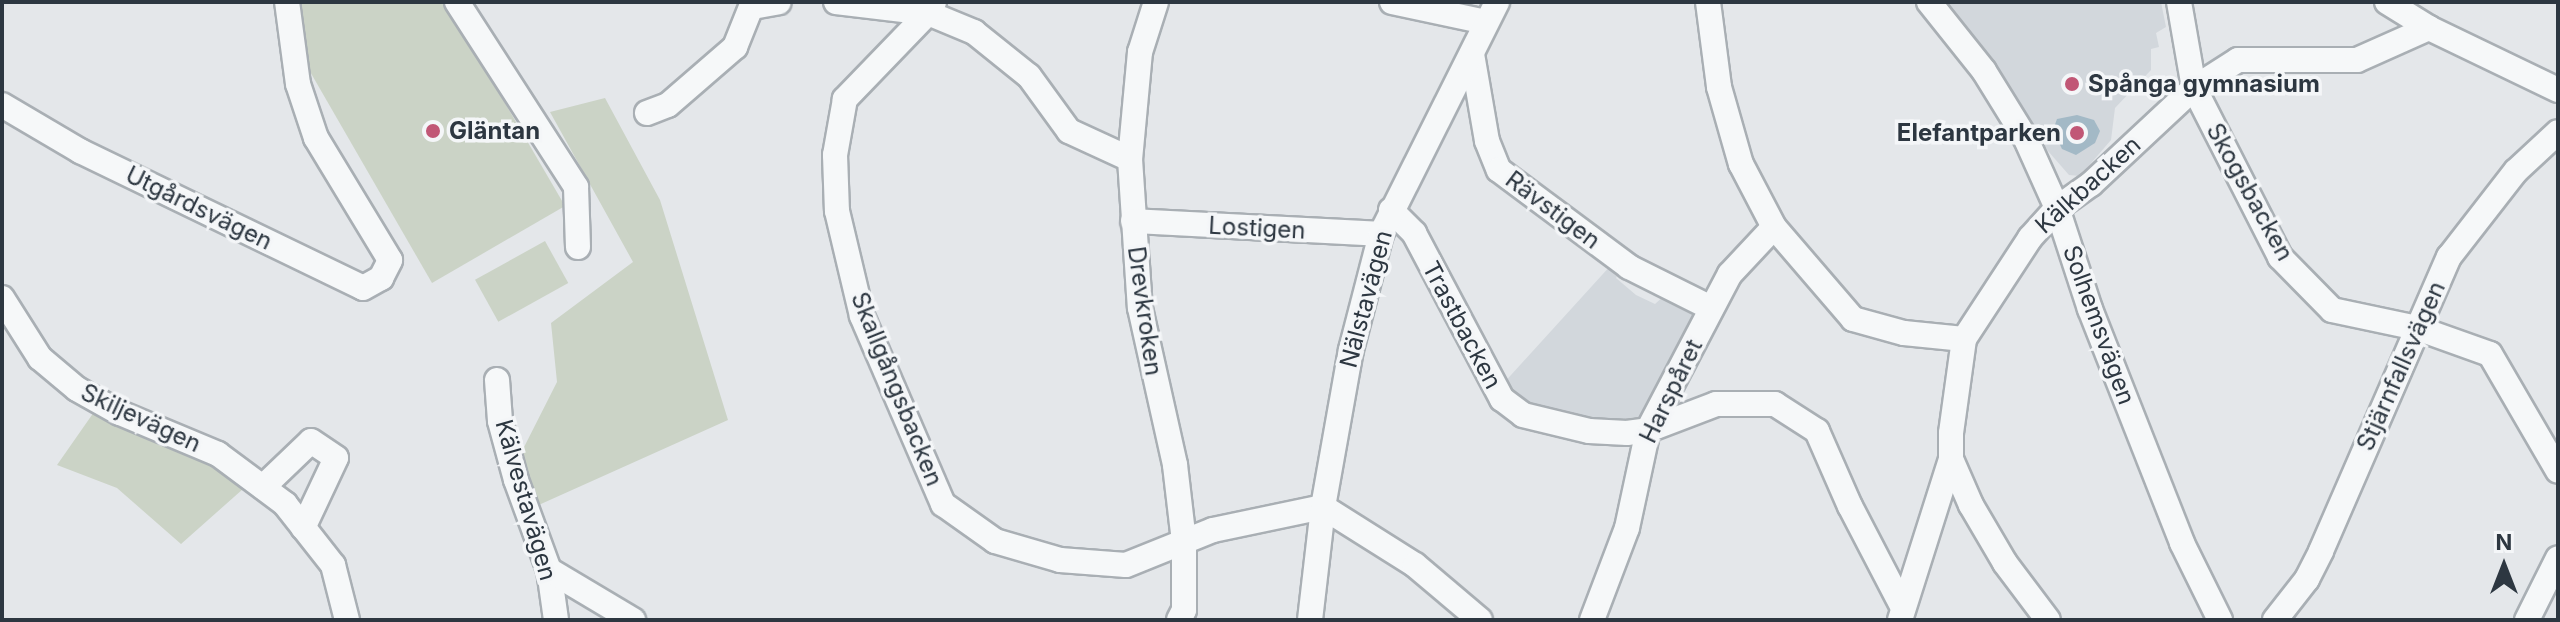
<!DOCTYPE html>
<meta charset="utf-8">
<style>
body{margin:0}
#map{position:relative;width:2560px;height:622px;overflow:hidden;background:#e4e7ea;font-family:Inter,sans-serif}
div>[style]{position:absolute}
[style*='--x']{left:calc(var(--x)*1px);top:calc(var(--y)*1px);width:calc(var(--w)*1px);rotate:calc(var(--a)*1deg)}
.built>*{inset:0;background:#d2d7dc}
.green>*{inset:0;background:#cbd3c6;transform-origin:0 0}
.water>*{inset:0;background:#a3b9c6}
.roads{filter:drop-shadow(2px 0 #a9afb4) drop-shadow(-2px 0 #a9afb4) drop-shadow(0 2px #a9afb4) drop-shadow(0 -2px #a9afb4)}
.minor>*{height:24px;margin:-12px;padding:0 12px;transform-origin:12px;border-radius:12px;background:#f6f8f9}
.dots>*{width:22px;height:22px;translate:-50% -50%;box-sizing:border-box;border:4px solid #f4f6f8;border-radius:50%}
span{translate:-50% -50%;white-space:nowrap;text-align:center;line-height:1.15;-webkit-text-stroke:7px #f4f6f8;paint-order:stroke}
.poi-label{font-size:24px;color:#2d3741;font-weight:700}
.left{translate:0 -50%;text-align:left}
.right{translate:-100% -50%;text-align:right}
.street-label{font-size:24px;color:#2d3741}
.frame{position:absolute;inset:0;border:4px solid #2d3741;pointer-events:none}
.north{position:absolute;left:2464px;top:526px;width:80px;height:80px;-webkit-text-stroke:6px #f4f6f8;paint-order:stroke;rotate:0deg;font-size:22px;font-weight:700;line-height:32px;text-align:center;color:#2d3741}
.north::after{content:'';display:block;margin:auto;width:28px;height:36px;background:#2d3741;clip-path:polygon(50% 0,100% 100%,50% 72%,0 100%)}
</style>
<div id="map">
<div class="built">
<i style="clip-path:polygon(1942px 2px,2161px 2px,2166px 27px,2156px 33px,2159px 47px,2151px 49px,2151px 70px,2115px 108px,2111px 140px,2080px 176px,2069px 175px,2048px 151px,2017px 99px)"></i>
<i style="clip-path:polygon(1612px 264px,1621px 270px,1616px 278px,1636px 295px,1655px 304px,1666px 294px,1700px 311px,1650px 411px,1626px 425px,1525px 410px,1501px 386px)"></i>
</div>
<div class="green">
<i style="clip-path:polygon(297px 2px,446px 2px,565px 206px,432px 283px,301px 56px)"></i>
<i style="clip-path:polygon(605px 98px,660px 200px,728px 420px,532px 508px,518px 459px,557px 382px,551px 323px,633px 262px,550px 112px)"></i>
<i style="left:545px;top:241px;width:48px;height:80px;rotate:61deg"></i>
<i style="clip-path:polygon(94px 412px,202px 460px,243px 489px,181px 544px,117px 488px,57px 465px)"></i>
</div>
<div class="water">
<i style="clip-path:polygon(2077px 115px,2094px 120px,2100px 131px,2095px 143px,2076px 155px,2062px 149px,2053px 130px,2057px 119px)"></i>
</div>
<div class="roads">
<div class="minor">
<i style="--x:457;--y:2;--w:220;--a:57.2"></i>
<i style="--x:576;--y:187;--w:60;--a:88.1"></i>
<i style="--x:836;--y:2;--w:93;--a:6.8"></i>
<i style="--x:928;--y:13;--w:50;--a:22.4"></i>
<i style="--x:974;--y:32;--w:70;--a:38.7"></i>
<i style="--x:1029;--y:76;--w:68;--a:54"></i>
<i style="--x:1069;--y:131;--w:67;--a:24.7"></i>
<i style="--x:934;--y:2;--w:13;--a:119"></i>
<i style="--x:928;--y:13;--w:120;--a:134"></i>
<i style="--x:845;--y:99;--w:57;--a:100.1"></i>
<i style="--x:835;--y:155;--w:56;--a:88"></i>
<i style="--x:837;--y:211;--w:108;--a:76.6"></i>
<i style="--x:862;--y:316;--w:205;--a:66.7"></i>
<i style="--x:943;--y:504;--w:64;--a:35.4"></i>
<i style="--x:995;--y:541;--w:68;--a:16.3"></i>
<i style="--x:1060;--y:560;--w:66;--a:4.3"></i>
<i style="--x:1126;--y:565;--w:94;--a:-21.9"></i>
<i style="--x:1213;--y:530;--w:112;--a:-11.8"></i>
<i style="--x:1323;--y:507;--w:109;--a:32.2"></i>
<i style="--x:1415;--y:565;--w:85;--a:40.2"></i>
<i style="--x:1156;--y:2;--w:52;--a:107.7"></i>
<i style="--x:1140;--y:52;--w:107;--a:95.3"></i>
<i style="--x:1130;--y:159;--w:149;--a:86.2"></i>
<i style="--x:1140;--y:308;--w:161;--a:77.4"></i>
<i style="--x:1175;--y:465;--w:78;--a:83.3"></i>
<i style="--x:1184;--y:542;--w:68;--a:90"></i>
<i style="--x:1184;--y:610;--w:11;--a:117"></i>
<i style="--x:1392;--y:2;--w:96;--a:12"></i>
<i style="--x:1708;--y:2;--w:86;--a:82.6"></i>
<i style="--x:1719;--y:87;--w:80;--a:74.1"></i>
<i style="--x:1741;--y:164;--w:71;--a:62.4"></i>
<i style="--x:1774;--y:227;--w:121;--a:49.3"></i>
<i style="--x:1853;--y:319;--w:53;--a:15.4"></i>
<i style="--x:1904;--y:333;--w:60;--a:5.7"></i>
<i style="--x:1929;--y:2;--w:88;--a:51.4"></i>
<i style="--x:1984;--y:71;--w:80;--a:58.3"></i>
<i style="--x:2026;--y:139;--w:76;--a:65.8"></i>
<i style="--x:2057;--y:208;--w:106;--a:71.9"></i>
<i style="--x:2090;--y:309;--w:251;--a:68.5"></i>
<i style="--x:2182;--y:543;--w:86;--a:63.7"></i>
<i style="--x:2179;--y:2;--w:87;--a:80.1"></i>
<i style="--x:2194;--y:88;--w:190;--a:63"></i>
<i style="--x:2280;--y:257;--w:74;--a:45.5"></i>
<i style="--x:2332;--y:310;--w:87;--a:12"></i>
<i style="--x:2417;--y:328;--w:77;--a:19.6"></i>
<i style="--x:2490;--y:354;--w:135;--a:59.8"></i>
<i style="--x:2387;--y:2;--w:49;--a:31.8"></i>
<i style="--x:2429;--y:28;--w:143;--a:25.7"></i>
<i style="--x:752;--y:7;--w:27;--a:-10"></i>
<i style="--x:1472;--y:54;--w:88;--a:80.2"></i>
<i style="--x:1487;--y:141;--w:31;--a:68"></i>
<i style="--x:1499;--y:170;--w:162;--a:36.7"></i>
<i style="--x:1629;--y:267;--w:92;--a:26.6"></i>
<i style="--x:2;--y:105;--w:91;--a:30.5"></i>
<i style="--x:80;--y:151;--w:314;--a:25.8"></i>
<i style="--x:363;--y:288;--w:21;--a:-29"></i>
<i style="--x:381;--y:278;--w:20;--a:-63"></i>
<i style="--x:390;--y:260;--w:143;--a:-121.2"></i>
<i style="--x:316;--y:138;--w:57;--a:-108.4"></i>
<i style="--x:298;--y:84;--w:83;--a:-97.6"></i>
<i style="--x:647;--y:113;--w:22;--a:-21"></i>
<i style="--x:668;--y:105;--w:89;--a:-40.9"></i>
<i style="--x:735;--y:47;--w:48;--a:-68.2"></i>
<i style="--x:1391;--y:210;--w:33;--a:45"></i>
<i style="--x:1414;--y:233;--w:188;--a:62.1"></i>
<i style="--x:1502;--y:399;--w:26;--a:37"></i>
<i style="--x:1523;--y:415;--w:68;--a:13.6"></i>
<i style="--x:1589;--y:431;--w:38;--a:3"></i>
<i style="--x:1627;--y:433;--w:21;--a:-8"></i>
<i style="--x:1648;--y:430;--w:73;--a:-20.9"></i>
<i style="--x:1716;--y:404;--w:59;--a:0"></i>
<i style="--x:1775;--y:404;--w:50;--a:32.7"></i>
<i style="--x:1817;--y:431;--w:82;--a:66.3"></i>
<i style="--x:1850;--y:506;--w:115;--a:62.5"></i>
<i style="--x:1133;--y:221;--w:248;--a:3"></i>
<i style="--x:2;--y:298;--w:71;--a:57.7"></i>
<i style="--x:40;--y:358;--w:48;--a:40"></i>
<i style="--x:77;--y:389;--w:49;--a:29.2"></i>
<i style="--x:120;--y:413;--w:106;--a:22.7"></i>
<i style="--x:218;--y:454;--w:84;--a:36.7"></i>
<i style="--x:285;--y:504;--w:78;--a:51.8"></i>
<i style="--x:333;--y:565;--w:57;--a:75.7"></i>
<i style="--x:497;--y:380;--w:41;--a:85.8"></i>
<i style="--x:500;--y:421;--w:61;--a:74.8"></i>
<i style="--x:516;--y:480;--w:96;--a:69.9"></i>
<i style="--x:549;--y:570;--w:50;--a:82"></i>
<i style="--x:1951;--y:459;--w:50;--a:66.5"></i>
<i style="--x:1971;--y:505;--w:67;--a:59.6"></i>
<i style="--x:2005;--y:563;--w:71;--a:53"></i>
<i style="--x:263;--y:487;--w:66;--a:-43.8"></i>
<i style="--x:311;--y:441;--w:30;--a:34"></i>
<i style="--x:336;--y:458;--w:77;--a:115.2"></i>
<i style="--x:549;--y:570;--w:98;--a:30.8"></i>
<i style="--x:1310;--y:620;--w:114;--a:-83.4"></i>
<i style="--x:1323;--y:507;--w:159;--a:-79.9"></i>
<i style="--x:1351;--y:350;--w:120;--a:-75.5"></i>
<i style="--x:1381;--y:234;--w:259;--a:-63.4"></i>
<i style="--x:1592;--y:620;--w:98;--a:-69.2"></i>
<i style="--x:1627;--y:528;--w:100;--a:-77.9"></i>
<i style="--x:1648;--y:430;--w:176;--a:-62.3"></i>
<i style="--x:1730;--y:274;--w:64;--a:-46.9"></i>
<i style="--x:1900;--y:620;--w:169;--a:-72.4"></i>
<i style="--x:1951;--y:459;--w:26;--a:-90"></i>
<i style="--x:1951;--y:433;--w:95;--a:-82.1"></i>
<i style="--x:1964;--y:339;--w:121;--a:-56.8"></i>
<i style="--x:2030;--y:238;--w:40;--a:-48"></i>
<i style="--x:2057;--y:208;--w:42;--a:-35.2"></i>
<i style="--x:2091;--y:184;--w:141;--a:-43"></i>
<i style="--x:2194;--y:88;--w:52;--a:-32.5"></i>
<i style="--x:2238;--y:60;--w:119;--a:0"></i>
<i style="--x:2357;--y:60;--w:79;--a:-24"></i>
<i style="--x:2275;--y:620;--w:52;--a:-52"></i>
<i style="--x:2307;--y:579;--w:31;--a:-63"></i>
<i style="--x:2321;--y:551;--w:321;--a:-66.5"></i>
<i style="--x:2449;--y:257;--w:109;--a:-52.1"></i>
<i style="--x:2516;--y:171;--w:57;--a:-42.9"></i>
<i style="--x:2527;--y:620;--w:69;--a:-63.4"></i>
</div>
</div>
<div class="dots">
<i style="left:2072px;top:84px;background:#c15776"></i>
<i style="left:433px;top:131px;background:#c15776"></i>
<i style="left:2077px;top:133px;background:#c15776"></i>
</div>
<div class="poi-label">
<span class="left" style="left:2088px;top:84px">Spånga gymnasium</span>
<span class="left" style="left:449px;top:131px">Gläntan</span>
<span class="right" style="left:2061px;top:133px">Elefantparken</span>
</div>
<div class="street-label">
<span style="left:2088px;top:185px;rotate:-42deg">Kälkbacken</span>
<span style="left:2250px;top:192px;rotate:61deg">Skogsbacken</span>
<span style="left:199px;top:208px;rotate:26deg">Utgårdsvägen</span>
<span style="left:1553px;top:210px;rotate:37deg">Rävstigen</span>
<span style="left:1257px;top:228px;rotate:3deg">Lostigen</span>
<span style="left:1366px;top:299px;rotate:-75deg">Nälstavägen</span>
<span style="left:1145px;top:311px;rotate:82deg">Drevkroken</span>
<span style="left:1462px;top:325px;rotate:62deg">Trastbacken</span>
<span style="left:2099px;top:325px;rotate:70deg">Solhemsvägen</span>
<span style="left:2401px;top:366px;rotate:-66deg">Stjärnfallsvägen</span>
<span style="left:897px;top:389px;rotate:68deg">Skallgångsbacken</span>
<span style="left:1671px;top:391px;rotate:-64deg">Harspåret</span>
<span style="left:141px;top:418px;rotate:25deg">Skiljevägen</span>
<span style="left:526px;top:500px;rotate:74deg">Kälvestavägen</span>
</div>
<div class="frame"></div>
<div class="north">N</div>
</div>
